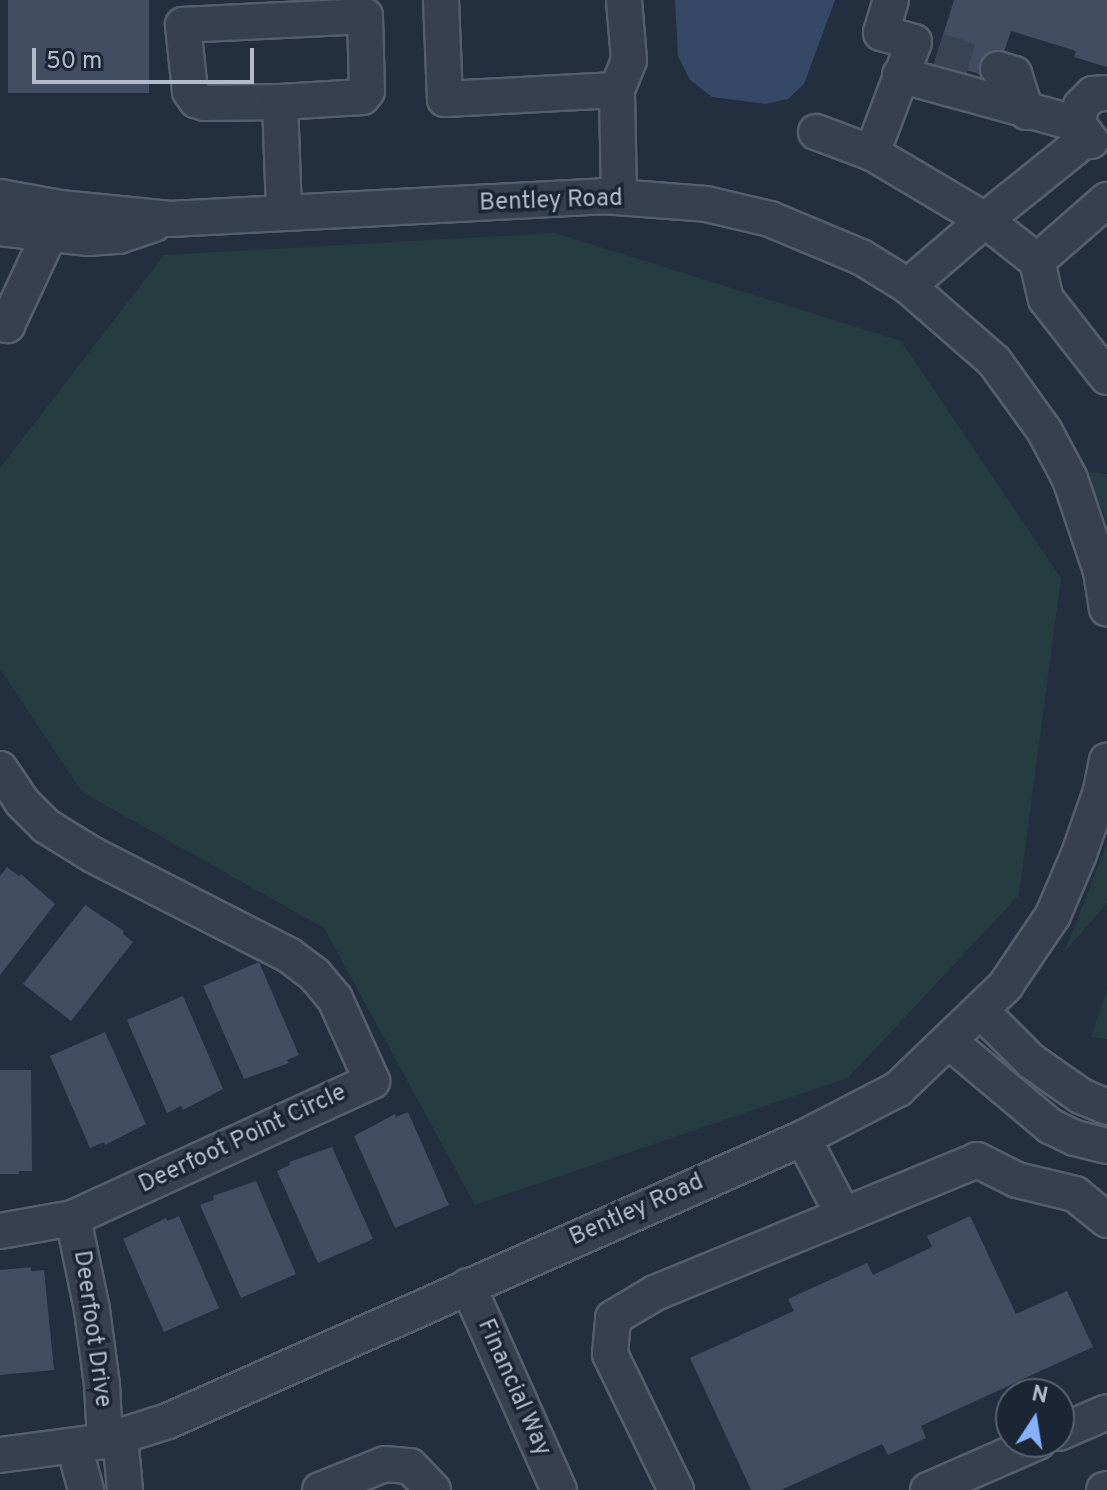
<!DOCTYPE html>
<style>
body{margin:0}
#map{position:relative;width:1107px;height:1490px;overflow:hidden;background:#232e3f;font-family:Overpass,sans-serif}
div>[style]{position:absolute}
[style*='--x']{left:calc(var(--x)*1px);top:calc(var(--y)*1px);width:calc(var(--w)*1px);rotate:calc(var(--a)*1deg)}
.green>*{inset:0;background:#253c40}
.water>*{inset:0;background:#354967}
.building>*{inset:0;background:#414e61;transform-origin:0 0}
.minor-tunnel>*{height:34px;margin-top:-17px;transform-origin:0;background:repeating-linear-gradient(90deg,#394354 0 34px,transparent 0 51px)}
.roads{filter:drop-shadow(2px 0 #555e6d) drop-shadow(-2px 0 #555e6d) drop-shadow(0 2px #555e6d) drop-shadow(0 -2px #555e6d)}
.minor>*{height:34px;margin:-17px;padding:0 17px;transform-origin:17px;border-radius:17px;background:#37404f}
span{translate:-50% -50%;white-space:nowrap;text-align:center;line-height:1.15;-webkit-text-stroke:7px #1c2534;paint-order:stroke}
.street-label{font-size:24px;color:#b3bbca}
.north{position:absolute;left:995px;top:1378px;width:80px;height:80px;box-sizing:border-box;background:#1c2534;border:2px solid #586170;border-radius:50%;rotate:12deg;font-size:22px;font-weight:700;line-height:32px;text-align:center;color:#b3bbca}
.north::after{content:'';display:block;margin:auto;width:28px;height:36px;background:#85b1fd;clip-path:polygon(50% 0,100% 100%,50% 72%,0 100%)}
.scale{position:absolute;left:32px;top:48px;width:222px;height:36px;box-sizing:border-box;border:4px solid #b3bbca;border-top:0;padding-left:10px;font-size:24px;line-height:28px;white-space:nowrap;color:#b3bbca;-webkit-text-stroke:6px #1c2534;paint-order:stroke}
</style>
<div id="map">
<div class="green">
<i style="clip-path:polygon(555px 233px,901px 341px,1061px 578px,1019px 895px,848px 1078px,475px 1205px,324px 928px,82px 792px,0 669px,0 468px,164px 255px)"></i>
<i style="clip-path:polygon(1087px 472px,1107px 474px,1107px 524px)"></i>
<i style="clip-path:polygon(1107px 843px,1107px 903px,1064px 953px)"></i>
<i style="clip-path:polygon(1107px 989px,1107px 1039px,1091px 1037px)"></i>
</div>
<div class="water">
<i style="clip-path:polygon(675px 0,835px 0,804px 84px,788px 99px,765px 104px,712px 97px,690px 80px,678px 56px)"></i>
</div>
<div class="building">
<i style="left:8px;top:0;width:141px;height:93px"></i>
<i style="clip-path:polygon(954px 0,1107px 0,1107px 67px,1074px 57px,1076px 51px,1011px 31px,995px 79px,935px 60px)"></i>
<i style="clip-path:polygon(7px 867px,19px 876px,21px 874px,55px 904px,0 975px,0 876px)"></i>
<i style="clip-path:polygon(85px 905px,124px 931px,123px 934px,133px 942px,71px 1021px,23px 984px)"></i>
<i style="clip-path:polygon(259px 962px,299px 1055px,287px 1060px,289px 1063px,244px 1079px,203px 986px)"></i>
<i style="clip-path:polygon(183px 996px,223px 1089px,183px 1110px,181px 1106px,167px 1113px,127px 1020px)"></i>
<i style="clip-path:polygon(105px 1032px,146px 1124px,105px 1145px,104px 1142px,90px 1148px,50px 1056px)"></i>
<i style="clip-path:polygon(0 1070px,31px 1070px,32px 1171px,19px 1171px,19px 1174px,0 1174px)"></i>
<i style="clip-path:polygon(408px 1112px,449px 1205px,395px 1228px,354px 1136px,395px 1114px,396px 1117px)"></i>
<i style="clip-path:polygon(332px 1147px,373px 1239px,318px 1263px,277px 1171px,290px 1165px,289px 1162px)"></i>
<i style="clip-path:polygon(256px 1181px,296px 1274px,241px 1298px,200px 1205px,214px 1200px,213px 1196px)"></i>
<i style="clip-path:polygon(179px 1216px,219px 1308px,164px 1332px,123px 1239px,166px 1218px,167px 1221px)"></i>
<i style="clip-path:polygon(970px 1216px,1016px 1314px,1067px 1291px,1093px 1347px,921px 1426px,926px 1438px,888px 1455px,882px 1444px,781px 1490px,751px 1490px,690px 1358px,794px 1311px,788px 1299px,867px 1263px,873px 1275px,932px 1247px,927px 1236px)"></i>
<i style="clip-path:polygon(31px 1267px,31px 1271px,44px 1270px,54px 1370px,0 1375px,0 1270px)"></i>
</div>
<div class="minor-tunnel">
<i style="--x:938;--y:50;--w:63;--a:17.6"></i>
</div>
<div class="roads">
<div class="minor">
<i style="--x:441;--y:0;--w:99;--a:87.7"></i>
<i style="--x:445;--y:99;--w:172;--a:-3"></i>
<i style="--x:891;--y:0;--w:34;--a:107"></i>
<i style="--x:881;--y:33;--w:34;--a:15"></i>
<i style="--x:914;--y:42;--w:119;--a:110.7"></i>
<i style="--x:872;--y:153;--w:131;--a:30.7"></i>
<i style="--x:985;--y:220;--w:101;--a:139.4"></i>
<i style="--x:998;--y:69;--w:17;--a:17"></i>
<i style="--x:1014;--y:74;--w:40;--a:72"></i>
<i style="--x:900;--y:75;--w:185;--a:15.4"></i>
<i style="--x:280;--y:102;--w:75;--a:179.2"></i>
<i style="--x:205;--y:103;--w:9;--a:-162"></i>
<i style="--x:196;--y:100;--w:11;--a:-124"></i>
<i style="--x:190;--y:91;--w:66;--a:-96.1"></i>
<i style="--x:183;--y:25;--w:182;--a:-2.8"></i>
<i style="--x:365;--y:16;--w:75;--a:88.5"></i>
<i style="--x:367;--y:91;--w:8;--a:130"></i>
<i style="--x:362;--y:97;--w:82;--a:176.5"></i>
<i style="--x:280;--y:102;--w:110;--a:87.9"></i>
<i style="--x:816;--y:132;--w:60;--a:20.6"></i>
<i style="--x:1087;--y:138;--w:131;--a:141.2"></i>
<i style="--x:985;--y:220;--w:66;--a:38.3"></i>
<i style="--x:1037;--y:261;--w:93;--a:-41.1"></i>
<i style="--x:1091;--y:141;--w:21;--a:-127"></i>
<i style="--x:1078;--y:124;--w:18;--a:-81"></i>
<i style="--x:1081;--y:106;--w:17;--a:-45"></i>
<i style="--x:1093;--y:94;--w:14;--a:-4"></i>
<i style="--x:0;--y:197;--w:61;--a:10.4"></i>
<i style="--x:60;--y:208;--w:111;--a:5.7"></i>
<i style="--x:170;--y:219;--w:434;--a:-3"></i>
<i style="--x:603;--y:196;--w:103;--a:4.4"></i>
<i style="--x:706;--y:204;--w:66;--a:13.2"></i>
<i style="--x:770;--y:219;--w:99;--a:22.7"></i>
<i style="--x:861;--y:257;--w:55;--a:31.7"></i>
<i style="--x:908;--y:286;--w:114;--a:41.1"></i>
<i style="--x:994;--y:361;--w:85;--a:54.1"></i>
<i style="--x:1044;--y:430;--w:55;--a:62"></i>
<i style="--x:1070;--y:479;--w:97;--a:71.4"></i>
<i style="--x:1101;--y:571;--w:38;--a:81"></i>
<i style="--x:619;--y:197;--w:107;--a:-91.1"></i>
<i style="--x:617;--y:90;--w:32;--a:-68"></i>
<i style="--x:629;--y:60;--w:60;--a:-94.8"></i>
<i style="--x:0;--y:228;--w:89;--a:6.5"></i>
<i style="--x:88;--y:238;--w:31;--a:-4"></i>
<i style="--x:119;--y:236;--w:37;--a:-19"></i>
<i style="--x:1037;--y:261;--w:39;--a:77"></i>
<i style="--x:1046;--y:299;--w:99;--a:52"></i>
<i style="--x:0;--y:322;--w:8;--a:23"></i>
<i style="--x:7;--y:325;--w:99;--a:-65"></i>
<i style="--x:0;--y:769;--w:40;--a:56"></i>
<i style="--x:22;--y:802;--w:34;--a:45"></i>
<i style="--x:46;--y:826;--w:55;--a:31.7"></i>
<i style="--x:93;--y:855;--w:221;--a:27.1"></i>
<i style="--x:290;--y:956;--w:31;--a:37"></i>
<i style="--x:315;--y:975;--w:31;--a:50"></i>
<i style="--x:335;--y:999;--w:90;--a:65.7"></i>
<i style="--x:372;--y:1081;--w:329;--a:155.4"></i>
<i style="--x:73;--y:1218;--w:74;--a:169.9"></i>
<i style="--x:981;--y:1011;--w:71;--a:45"></i>
<i style="--x:1031;--y:1061;--w:61;--a:35"></i>
<i style="--x:1081;--y:1096;--w:28;--a:23"></i>
<i style="--x:950;--y:1042;--w:131;--a:40"></i>
<i style="--x:1050;--y:1126;--w:28;--a:26"></i>
<i style="--x:1075;--y:1138;--w:33;--a:14"></i>
<i style="--x:803;--y:1138;--w:87;--a:62.5"></i>
<i style="--x:73;--y:1218;--w:94;--a:78.3"></i>
<i style="--x:92;--y:1310;--w:76;--a:82.4"></i>
<i style="--x:102;--y:1385;--w:56;--a:86.9"></i>
<i style="--x:468;--y:1286;--w:223;--a:66"></i>
<i style="--x:1059;--y:1433;--w:52;--a:-23.6"></i>
<i style="--x:120;--y:1436;--w:54;--a:84.7"></i>
<i style="--x:74;--y:1446;--w:46;--a:74.7"></i>
<i style="--x:0;--y:1455;--w:106;--a:-7.6"></i>
<i style="--x:105;--y:1441;--w:66;--a:-17.6"></i>
<i style="--x:168;--y:1421;--w:695;--a:-24.02"></i>
<i style="--x:803;--y:1138;--w:107;--a:-27.3"></i>
<i style="--x:898;--y:1089;--w:149;--a:-43.9"></i>
<i style="--x:1005;--y:986;--w:86;--a:-55.9"></i>
<i style="--x:1053;--y:915;--w:66;--a:-66.9"></i>
<i style="--x:1079;--y:854;--w:67;--a:-70.8"></i>
<i style="--x:1101;--y:791;--w:31;--a:-79"></i>
<i style="--x:320;--y:1490;--w:70;--a:-21.8"></i>
<i style="--x:385;--y:1464;--w:25;--a:5"></i>
<i style="--x:410;--y:1466;--w:33;--a:46"></i>
<i style="--x:676;--y:1490;--w:151;--a:-115.9"></i>
<i style="--x:610;--y:1354;--w:36;--a:-85"></i>
<i style="--x:613;--y:1318;--w:49;--a:-30.8"></i>
<i style="--x:655;--y:1293;--w:348;--a:-22.4"></i>
<i style="--x:977;--y:1160;--w:45;--a:26.6"></i>
<i style="--x:1017;--y:1180;--w:60;--a:13.6"></i>
<i style="--x:1075;--y:1194;--w:41;--a:39.1"></i>
<i style="--x:928;--y:1490;--w:120;--a:-23.6"></i>
<i style="--x:1104;--y:1490;--w:3;--a:-18"></i>
</div>
</div>
<div class="street-label">
<span style="left:551px;top:202px;rotate:-2deg">Bentley Road</span>
<span style="left:243px;top:1140px;rotate:-25deg">Deerfoot Point Circle</span>
<span style="left:637px;top:1211px;rotate:-24deg">Bentley Road</span>
<span style="left:91px;top:1329px;rotate:82deg">Deerfoot Drive</span>
<span style="left:513px;top:1388px;rotate:66deg">Financial Way</span>
</div>
<div class="north">N</div>
<div class="scale">50 m</div>
</div>
